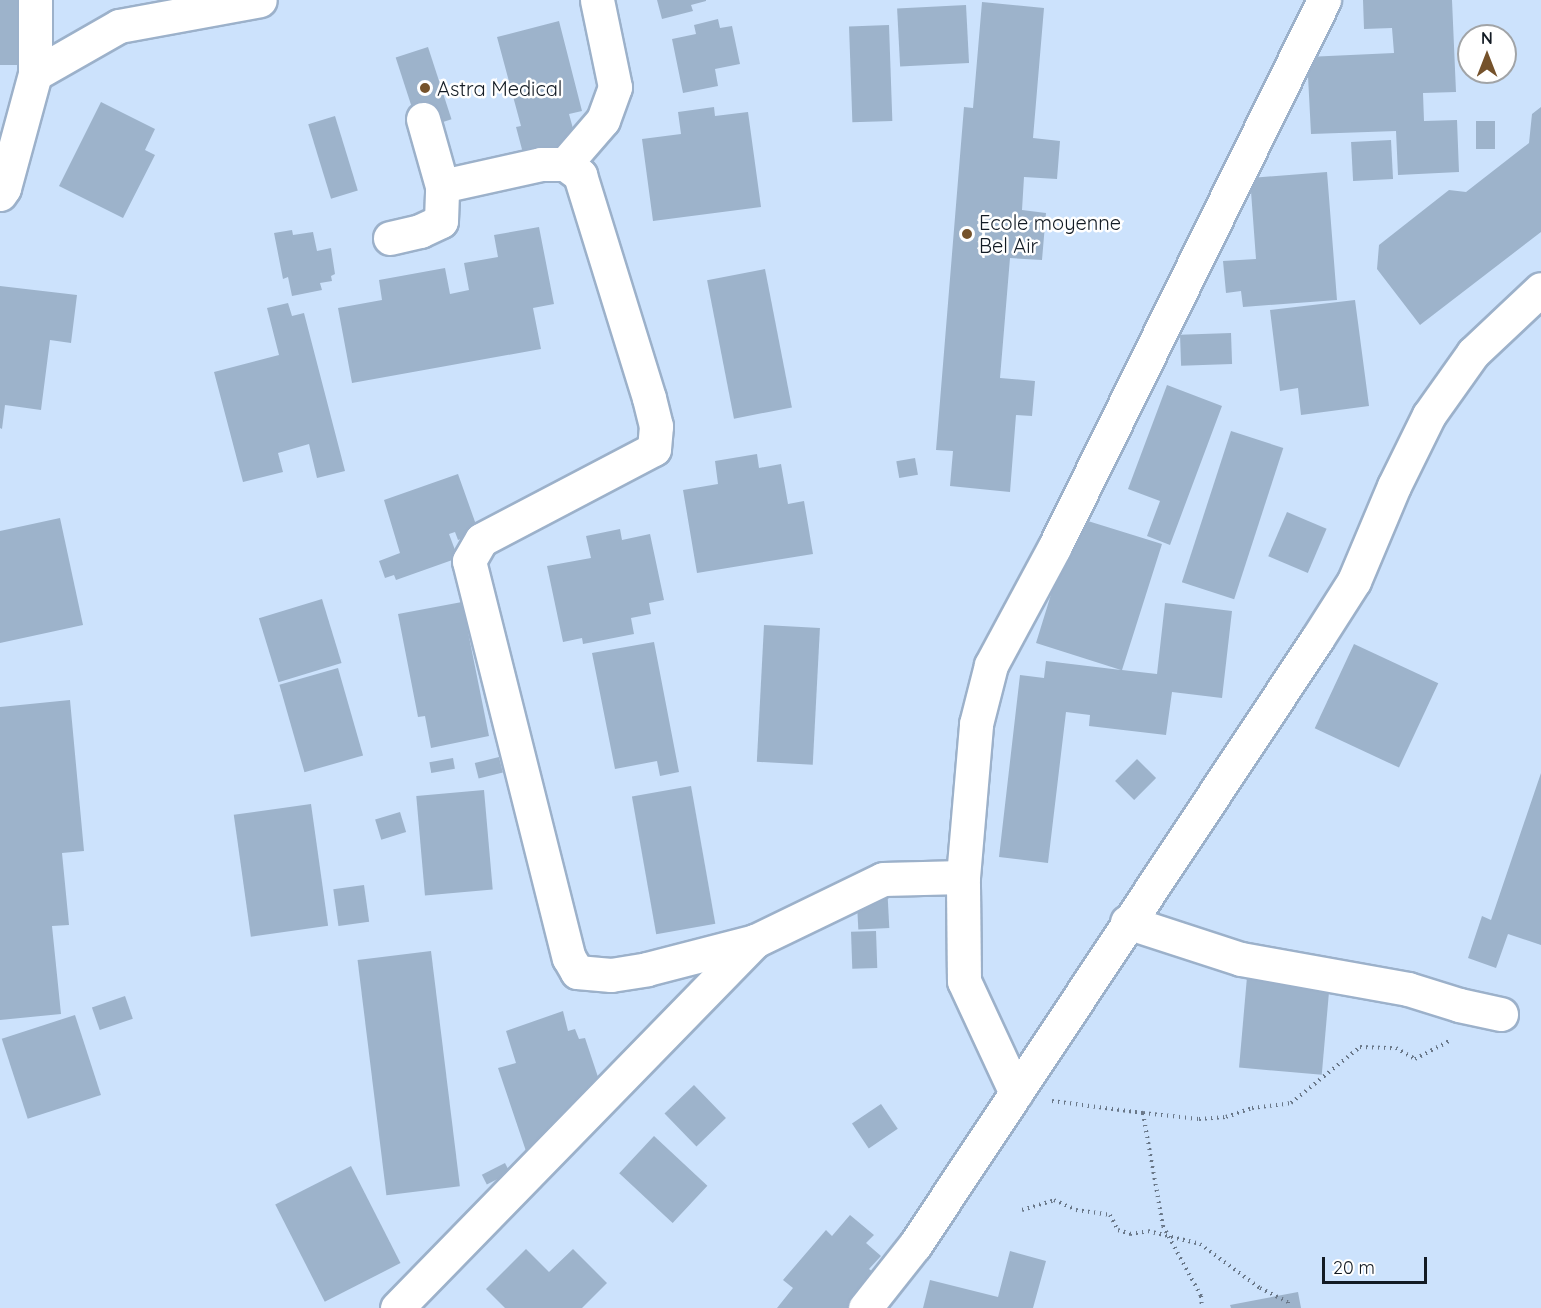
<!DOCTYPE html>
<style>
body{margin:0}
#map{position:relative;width:1541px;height:1308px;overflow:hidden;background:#cce2fc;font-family:Quicksand,sans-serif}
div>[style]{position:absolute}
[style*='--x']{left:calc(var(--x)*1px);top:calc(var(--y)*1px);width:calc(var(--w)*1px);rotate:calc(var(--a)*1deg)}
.building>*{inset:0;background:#9db3cb;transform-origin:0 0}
.path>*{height:4px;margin-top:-2px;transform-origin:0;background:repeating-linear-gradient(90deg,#697788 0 1.5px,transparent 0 6px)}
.roads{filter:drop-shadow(2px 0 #9cb1ca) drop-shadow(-2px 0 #9cb1ca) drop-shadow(0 2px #9cb1ca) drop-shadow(0 -2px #9cb1ca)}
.minor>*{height:33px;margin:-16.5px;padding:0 16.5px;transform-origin:16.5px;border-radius:16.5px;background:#fff}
.major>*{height:33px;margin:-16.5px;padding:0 16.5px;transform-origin:16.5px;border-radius:16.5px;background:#fff}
.dots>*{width:16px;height:16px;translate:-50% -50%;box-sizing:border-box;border:3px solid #fff;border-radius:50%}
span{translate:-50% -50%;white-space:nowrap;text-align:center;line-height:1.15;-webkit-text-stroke:5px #fff;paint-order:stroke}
.poi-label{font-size:20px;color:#131b24}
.left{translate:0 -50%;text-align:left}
.north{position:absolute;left:1457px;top:24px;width:60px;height:60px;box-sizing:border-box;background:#fff;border:2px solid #a1a4a7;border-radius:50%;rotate:0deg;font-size:16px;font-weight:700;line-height:24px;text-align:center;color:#131b24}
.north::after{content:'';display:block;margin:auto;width:21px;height:27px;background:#75522b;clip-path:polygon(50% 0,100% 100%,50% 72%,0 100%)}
.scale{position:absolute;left:1322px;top:1257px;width:105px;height:27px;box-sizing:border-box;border:3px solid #131b24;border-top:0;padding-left:8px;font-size:18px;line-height:21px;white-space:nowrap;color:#131b24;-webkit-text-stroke:4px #fff;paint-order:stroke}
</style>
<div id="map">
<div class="building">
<i style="left:0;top:0;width:23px;height:65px"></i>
<i style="clip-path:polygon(657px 0,706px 0,706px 1px,691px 5px,693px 11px,662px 19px)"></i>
<i style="clip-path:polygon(1363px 0,1452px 0,1456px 92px,1423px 93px,1424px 121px,1457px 120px,1459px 172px,1398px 175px,1396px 131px,1311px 134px,1307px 57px,1394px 53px,1392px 28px,1364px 29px)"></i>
<i style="clip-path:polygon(982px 2px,1044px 8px,1033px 138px,1060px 141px,1057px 179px,1024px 177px,1022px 210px,1046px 213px,1042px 260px,1010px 258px,1000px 378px,1035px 381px,1032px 416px,1016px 415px,1010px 492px,950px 486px,953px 451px,936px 450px,964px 107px,973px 108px)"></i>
<i style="left:966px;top:5px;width:58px;height:69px;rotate:87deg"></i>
<i style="clip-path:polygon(718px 19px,720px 28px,732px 26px,740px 64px,715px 69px,718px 86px,683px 93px,672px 39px,696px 34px,694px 25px)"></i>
<i style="clip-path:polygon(559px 21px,582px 111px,569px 114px,580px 154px,527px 168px,516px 127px,521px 126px,497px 37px)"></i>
<i style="left:889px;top:25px;width:96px;height:40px;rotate:88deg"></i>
<i style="left:428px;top:47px;width:76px;height:34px;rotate:72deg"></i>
<i style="clip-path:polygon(101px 102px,155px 129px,145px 150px,155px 155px,123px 218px,59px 186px)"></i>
<i style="clip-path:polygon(714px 107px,715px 116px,748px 112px,761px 207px,653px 221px,642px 139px,681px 134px,678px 112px)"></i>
<i style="clip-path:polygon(1541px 107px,1541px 232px,1420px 325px,1377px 269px,1379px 245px,1449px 190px,1466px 192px,1529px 143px,1532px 114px)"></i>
<i style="left:335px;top:116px;width:78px;height:28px;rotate:73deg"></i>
<i style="left:1476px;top:121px;width:19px;height:28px"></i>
<i style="left:1391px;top:140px;width:39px;height:40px;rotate:87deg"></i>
<i style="clip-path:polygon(1327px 172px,1337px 300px,1243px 307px,1241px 291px,1226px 293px,1223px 261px,1256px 259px,1250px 178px)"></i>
<i style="clip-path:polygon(539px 227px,554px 304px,533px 308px,541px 349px,352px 383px,338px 308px,382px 300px,379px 280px,445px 268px,450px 294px,469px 290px,464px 263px,498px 257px,494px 235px)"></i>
<i style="clip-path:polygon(292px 230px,293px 235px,313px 232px,317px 251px,331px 248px,335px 274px,331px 276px,332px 281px,320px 283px,322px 290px,292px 296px,288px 277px,283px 279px,274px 233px)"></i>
<i style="left:765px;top:269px;width:141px;height:59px;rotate:79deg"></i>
<i style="clip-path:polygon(0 286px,77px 295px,71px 343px,50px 340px,41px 410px,5px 405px,2px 429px,0 428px)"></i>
<i style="clip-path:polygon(1355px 300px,1369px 406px,1301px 415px,1298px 388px,1280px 391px,1270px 310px)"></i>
<i style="clip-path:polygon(288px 303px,292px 316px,304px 313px,345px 471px,317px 478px,309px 444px,278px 453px,283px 472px,243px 482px,214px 372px,279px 355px,267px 308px)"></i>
<i style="left:1231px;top:333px;width:31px;height:51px;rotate:88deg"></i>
<i style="clip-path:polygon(1167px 385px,1222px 406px,1170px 545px,1147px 536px,1160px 501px,1128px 489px)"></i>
<i style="left:1231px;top:431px;width:55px;height:159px;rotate:18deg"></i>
<i style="clip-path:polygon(757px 454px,759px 468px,781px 464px,788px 504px,804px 501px,813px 554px,697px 573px,683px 490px,718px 484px,715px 461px)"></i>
<i style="left:915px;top:458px;width:17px;height:19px;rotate:80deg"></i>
<i style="clip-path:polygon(458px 474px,479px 533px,458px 540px,455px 532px,449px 534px,458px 558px,396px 580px,394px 575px,385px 578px,379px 561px,400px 553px,384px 500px)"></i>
<i style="left:1287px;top:512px;width:43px;height:48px;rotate:23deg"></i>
<i style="clip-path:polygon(1075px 517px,1162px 544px,1122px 670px,1157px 674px,1165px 603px,1232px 611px,1222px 698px,1172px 692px,1166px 735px,1089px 726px,1090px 715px,1066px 712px,1048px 863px,999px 857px,1020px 675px,1044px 678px,1046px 661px,1121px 670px,1036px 643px)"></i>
<i style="clip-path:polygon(60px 518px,83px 625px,0 643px,0 531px)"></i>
<i style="clip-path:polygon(620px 529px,622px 540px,650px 534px,664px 600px,649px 603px,651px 614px,631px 618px,634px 634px,583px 644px,582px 638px,563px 642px,547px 566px,591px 558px,586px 536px)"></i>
<i style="left:322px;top:599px;width:67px;height:66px;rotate:73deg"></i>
<i style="clip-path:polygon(462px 602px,489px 736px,431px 748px,425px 716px,418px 717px,398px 614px)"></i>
<i style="left:764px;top:625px;width:56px;height:137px;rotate:3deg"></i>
<i style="clip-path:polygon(654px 642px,679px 772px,660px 776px,657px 761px,615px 769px,592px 653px)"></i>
<i style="left:1354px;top:644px;width:93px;height:93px;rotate:25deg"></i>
<i style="left:338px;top:668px;width:91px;height:61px;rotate:74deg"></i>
<i style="clip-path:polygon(70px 700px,84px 851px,62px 853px,69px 925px,52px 926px,61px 1014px,0 1020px,0 707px)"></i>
<i style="left:499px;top:757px;width:16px;height:25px;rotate:76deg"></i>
<i style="left:453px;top:758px;width:11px;height:24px;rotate:80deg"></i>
<i style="left:1137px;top:759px;width:27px;height:31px;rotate:45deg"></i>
<i style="clip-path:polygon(1541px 773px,1541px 945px,1508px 934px,1496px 968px,1468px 958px,1482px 916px,1491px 920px)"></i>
<i style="left:691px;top:786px;width:140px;height:60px;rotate:80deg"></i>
<i style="left:484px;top:790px;width:100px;height:68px;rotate:85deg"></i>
<i style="left:311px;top:804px;width:123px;height:78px;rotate:82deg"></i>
<i style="left:400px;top:812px;width:21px;height:26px;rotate:73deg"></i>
<i style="left:887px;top:884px;width:44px;height:31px;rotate:87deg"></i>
<i style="left:364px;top:885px;width:37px;height:31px;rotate:82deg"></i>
<i style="left:876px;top:931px;width:37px;height:25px;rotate:88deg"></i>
<i style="left:431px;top:951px;width:237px;height:74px;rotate:83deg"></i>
<i style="left:1249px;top:954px;width:83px;height:114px;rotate:5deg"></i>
<i style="left:125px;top:996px;width:24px;height:35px;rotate:71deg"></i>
<i style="clip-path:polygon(563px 1011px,568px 1031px,575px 1029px,579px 1039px,585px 1038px,599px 1080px,529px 1160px,498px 1068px,516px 1063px,506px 1031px)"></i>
<i style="left:75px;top:1015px;width:84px;height:77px;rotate:72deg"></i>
<i style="left:694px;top:1085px;width:46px;height:41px;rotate:46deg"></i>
<i style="left:881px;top:1104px;width:30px;height:35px;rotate:56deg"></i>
<i style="left:654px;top:1136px;width:73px;height:51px;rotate:43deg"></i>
<i style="left:505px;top:1163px;width:11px;height:26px;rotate:63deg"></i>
<i style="left:351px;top:1166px;width:109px;height:85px;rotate:63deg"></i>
<i style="clip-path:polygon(850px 1215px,874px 1235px,866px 1243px,881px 1256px,869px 1269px,877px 1275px,850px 1308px,777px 1308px,793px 1288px,783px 1280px,826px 1230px,832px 1236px)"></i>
<i style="clip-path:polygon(526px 1249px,549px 1272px,573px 1249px,607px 1283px,582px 1308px,505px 1308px,486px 1289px)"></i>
<i style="clip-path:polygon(1010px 1251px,1046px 1261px,1033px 1308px,923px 1308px,930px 1280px,998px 1297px)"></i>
<i style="clip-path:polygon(1298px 1292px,1301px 1308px,1231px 1308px,1230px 1305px)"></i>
</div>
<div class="path">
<i style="--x:1052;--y:1101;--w:92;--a:7.5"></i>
<i style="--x:1143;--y:1113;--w:115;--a:80"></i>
<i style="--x:1163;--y:1226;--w:80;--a:61.5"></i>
<i style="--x:1201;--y:1296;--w:12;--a:85"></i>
<i style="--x:1143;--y:1113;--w:56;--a:6.1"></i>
<i style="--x:1199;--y:1119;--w:27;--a:-4"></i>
<i style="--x:1226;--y:1117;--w:28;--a:-19"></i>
<i style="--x:1252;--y:1108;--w:39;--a:-7"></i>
<i style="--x:1291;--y:1103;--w:89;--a:-39.1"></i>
<i style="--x:1360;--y:1047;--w:36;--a:2"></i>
<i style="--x:1396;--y:1048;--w:22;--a:30"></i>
<i style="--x:1415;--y:1059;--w:41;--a:-27.8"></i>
<i style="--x:1022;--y:1210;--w:34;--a:-17"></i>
<i style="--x:1054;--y:1200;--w:24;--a:24"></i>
<i style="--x:1076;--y:1210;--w:34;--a:8"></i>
<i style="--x:1110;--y:1215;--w:17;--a:62"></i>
<i style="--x:1118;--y:1230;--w:13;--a:18"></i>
<i style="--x:1130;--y:1234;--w:18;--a:-9"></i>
<i style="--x:1148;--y:1231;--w:54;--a:14"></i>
<i style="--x:1200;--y:1244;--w:74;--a:36.3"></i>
<i style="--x:1260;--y:1288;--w:31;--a:27"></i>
<i style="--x:1288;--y:1302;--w:6;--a:90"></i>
</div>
<div class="roads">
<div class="minor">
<i style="--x:35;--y:74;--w:74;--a:-90"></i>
<i style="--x:423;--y:119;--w:70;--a:74.2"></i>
<i style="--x:442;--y:186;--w:101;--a:-12.5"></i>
<i style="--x:541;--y:164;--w:24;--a:0"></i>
<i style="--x:565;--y:164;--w:19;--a:36"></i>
<i style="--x:580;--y:175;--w:233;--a:72.8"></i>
<i style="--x:649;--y:398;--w:29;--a:76"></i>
<i style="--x:656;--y:426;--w:23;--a:95"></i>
<i style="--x:654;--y:449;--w:195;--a:152.3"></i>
<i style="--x:481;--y:540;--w:24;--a:120"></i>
<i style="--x:469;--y:561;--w:409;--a:75.9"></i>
<i style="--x:569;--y:958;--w:16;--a:60"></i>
<i style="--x:577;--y:972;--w:34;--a:5"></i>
<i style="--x:611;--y:975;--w:36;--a:-9"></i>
<i style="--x:647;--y:969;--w:112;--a:-14.5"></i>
<i style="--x:565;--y:164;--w:58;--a:-49.2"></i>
<i style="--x:603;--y:120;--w:35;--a:-70"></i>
<i style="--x:615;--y:87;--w:89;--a:-101.7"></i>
<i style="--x:0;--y:194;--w:7;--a:-56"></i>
<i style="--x:4;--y:188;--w:118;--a:-74.8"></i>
<i style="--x:35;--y:74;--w:97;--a:-29.7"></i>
<i style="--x:119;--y:26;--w:143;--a:-10.4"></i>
<i style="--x:390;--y:238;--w:31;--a:-13"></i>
<i style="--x:420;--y:231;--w:23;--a:-25"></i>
<i style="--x:441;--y:221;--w:35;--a:-88"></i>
<i style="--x:1127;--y:922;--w:120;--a:18"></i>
<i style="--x:1241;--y:959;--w:170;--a:10.2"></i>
<i style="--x:1408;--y:989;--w:53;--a:17.4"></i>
<i style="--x:1459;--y:1005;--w:43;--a:12.1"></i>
<i style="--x:1016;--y:1093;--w:123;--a:-114.9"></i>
<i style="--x:964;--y:981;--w:104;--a:-90.6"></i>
<i style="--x:963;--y:877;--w:154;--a:-85.1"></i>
<i style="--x:976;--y:724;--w:61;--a:-75.7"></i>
<i style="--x:991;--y:665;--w:133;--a:-61.7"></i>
<i style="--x:1054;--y:548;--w:611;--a:-63.77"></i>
<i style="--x:397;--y:1308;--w:513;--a:-45.71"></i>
<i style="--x:755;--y:941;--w:142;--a:-25.8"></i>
<i style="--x:883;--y:879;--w:80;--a:-1.4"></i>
</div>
<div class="major">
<i style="--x:865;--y:1308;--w:80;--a:-51.6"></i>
<i style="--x:915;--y:1245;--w:727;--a:-56.44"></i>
<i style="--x:1317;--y:639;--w:69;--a:-57.5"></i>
<i style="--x:1354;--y:581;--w:103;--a:-67.2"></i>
<i style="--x:1394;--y:486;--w:79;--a:-63.8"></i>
<i style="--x:1429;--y:415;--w:76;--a:-54.6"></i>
<i style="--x:1473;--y:353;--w:93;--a:-43.3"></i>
</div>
</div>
<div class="dots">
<i style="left:425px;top:88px;background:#75522b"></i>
<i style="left:967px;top:234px;background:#75522b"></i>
</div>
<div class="poi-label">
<span class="left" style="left:437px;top:88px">Astra Medical</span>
<span class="left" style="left:979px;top:234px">Ecole moyenne<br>Bel Air</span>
</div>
<div class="north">N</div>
<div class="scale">20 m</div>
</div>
